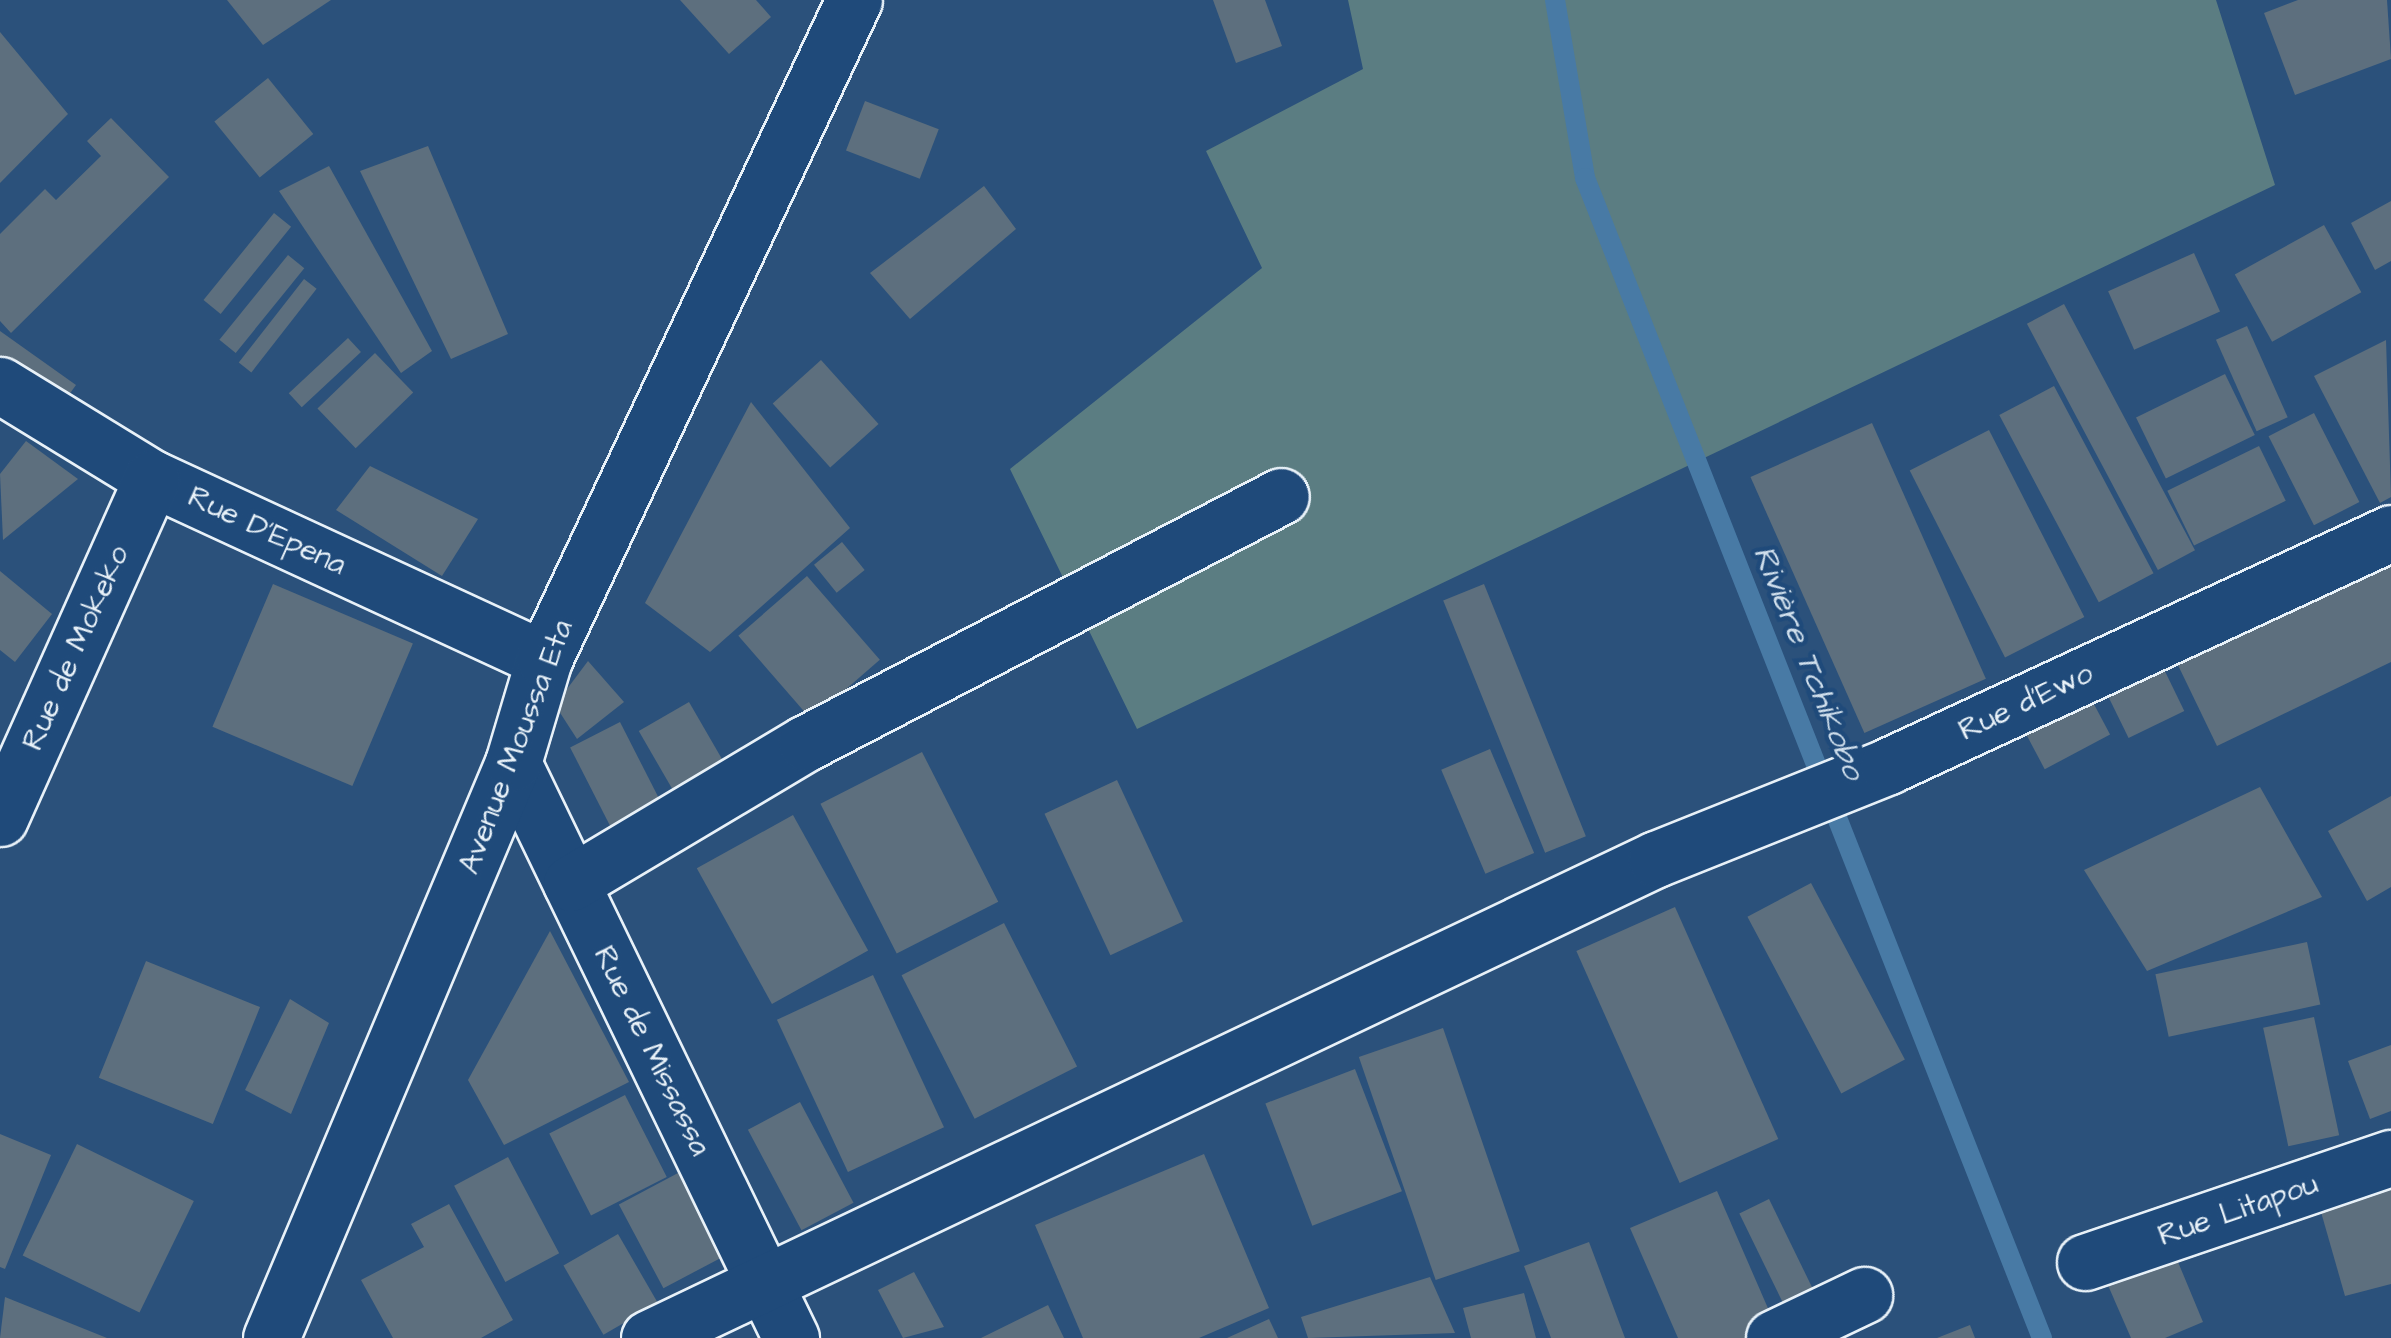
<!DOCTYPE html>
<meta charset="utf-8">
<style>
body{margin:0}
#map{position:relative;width:2391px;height:1338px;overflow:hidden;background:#2b517b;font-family:"Architects Daughter",sans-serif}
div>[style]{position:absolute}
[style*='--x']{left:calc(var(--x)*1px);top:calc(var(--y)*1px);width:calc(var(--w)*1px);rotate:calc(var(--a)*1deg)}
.green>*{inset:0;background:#5b7d82}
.stream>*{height:20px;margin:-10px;padding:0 10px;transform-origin:10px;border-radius:10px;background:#487aa5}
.building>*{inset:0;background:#5d6f7e;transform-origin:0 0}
.roads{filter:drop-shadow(2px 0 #e8f1f8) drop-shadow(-2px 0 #e8f1f8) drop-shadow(0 2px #e8f1f8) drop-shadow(0 -2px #e8f1f8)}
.minor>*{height:55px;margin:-27.5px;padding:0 27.5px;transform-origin:27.5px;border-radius:27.5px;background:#1f4a7a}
span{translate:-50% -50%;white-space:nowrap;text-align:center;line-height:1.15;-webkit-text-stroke:9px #1f4a7a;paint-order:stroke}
.street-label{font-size:30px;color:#e8f1f8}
.water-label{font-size:32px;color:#d0dfec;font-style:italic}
</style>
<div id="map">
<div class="green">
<i style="clip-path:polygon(1348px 0,2216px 0,2275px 185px,1137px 729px,1010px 469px,1262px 268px,1206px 151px,1363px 69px)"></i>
</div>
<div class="stream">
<i style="--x:1555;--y:0;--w:181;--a:80.4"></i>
<i style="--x:1585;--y:178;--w:1247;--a:68.5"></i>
</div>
<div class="building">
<i style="clip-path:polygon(227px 0,331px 0,263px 45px)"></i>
<i style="clip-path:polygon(680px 0,756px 0,771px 17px,729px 54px)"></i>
<i style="clip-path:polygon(1213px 0,1265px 0,1282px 46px,1236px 63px)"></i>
<i style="clip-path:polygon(2298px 0,2387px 0,2391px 59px,2295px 95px,2264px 13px)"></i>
<i style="clip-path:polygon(0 32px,68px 114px,0 183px)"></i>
<i style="left:268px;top:78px;width:72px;height:69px;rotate:51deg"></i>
<i style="left:865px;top:101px;width:79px;height:53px;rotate:21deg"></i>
<i style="clip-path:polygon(111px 118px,169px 177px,11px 333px,0 321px,0 234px,45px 189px,56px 200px,101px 156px,87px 141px)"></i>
<i style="clip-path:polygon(428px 146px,508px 334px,451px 359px,360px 171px)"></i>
<i style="clip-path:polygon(329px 166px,432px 351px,401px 373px,279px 191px)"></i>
<i style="clip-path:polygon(984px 186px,1016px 229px,910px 319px,870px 273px)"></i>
<i style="clip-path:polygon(2391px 201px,2391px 261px,2375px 270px,2351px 223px)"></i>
<i style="left:274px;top:213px;width:22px;height:112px;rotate:39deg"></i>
<i style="left:2324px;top:225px;width:77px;height:102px;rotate:61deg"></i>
<i style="left:2194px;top:253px;width:64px;height:94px;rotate:66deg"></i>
<i style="left:288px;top:255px;width:21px;height:109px;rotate:39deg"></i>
<i style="left:304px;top:279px;width:16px;height:106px;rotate:38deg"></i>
<i style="left:2064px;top:304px;width:279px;height:42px;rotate:62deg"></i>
<i style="left:2247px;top:326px;width:100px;height:34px;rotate:66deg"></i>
<i style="clip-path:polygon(0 331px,76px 385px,58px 410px,0 370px)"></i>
<i style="left:348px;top:338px;width:19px;height:81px;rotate:47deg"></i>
<i style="clip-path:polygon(2386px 340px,2391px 497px,2380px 503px,2314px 376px)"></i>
<i style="left:375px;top:353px;width:55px;height:80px;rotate:46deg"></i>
<i style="left:821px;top:360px;width:86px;height:65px;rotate:48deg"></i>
<i style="left:2225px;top:374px;width:68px;height:99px;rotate:64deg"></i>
<i style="left:2054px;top:386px;width:212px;height:62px;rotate:62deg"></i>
<i style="clip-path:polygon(751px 402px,850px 528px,710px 652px,645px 603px)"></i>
<i style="left:2314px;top:413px;width:100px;height:51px;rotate:63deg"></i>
<i style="left:1872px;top:423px;width:280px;height:133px;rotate:66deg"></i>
<i style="left:1989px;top:430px;width:210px;height:89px;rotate:63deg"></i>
<i style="clip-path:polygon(26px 441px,78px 479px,3px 540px,0 474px)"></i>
<i style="left:2259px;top:446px;width:61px;height:102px;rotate:64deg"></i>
<i style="clip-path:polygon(370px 466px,478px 519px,442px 576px,336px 510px)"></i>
<i style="left:842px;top:542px;width:36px;height:36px;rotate:51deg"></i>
<i style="clip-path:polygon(2391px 558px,2391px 662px,2217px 746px,2176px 661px)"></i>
<i style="clip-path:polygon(0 571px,52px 614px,15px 662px,0 650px)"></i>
<i style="left:807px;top:576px;width:111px;height:91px;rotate:49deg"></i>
<i style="left:273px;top:584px;width:152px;height:155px;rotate:23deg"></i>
<i style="left:1484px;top:584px;width:272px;height:44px;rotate:68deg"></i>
<i style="left:2158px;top:657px;width:60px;height:62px;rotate:64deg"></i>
<i style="clip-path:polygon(588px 661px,624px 702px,577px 739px,555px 705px)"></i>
<i style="left:2088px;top:693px;width:47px;height:74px;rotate:62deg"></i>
<i style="left:689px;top:702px;width:70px;height:58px;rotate:60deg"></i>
<i style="left:620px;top:722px;width:93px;height:56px;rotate:63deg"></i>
<i style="left:1490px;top:749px;width:113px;height:53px;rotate:67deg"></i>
<i style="left:922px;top:752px;width:168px;height:114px;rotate:63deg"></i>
<i style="left:1117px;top:780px;width:156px;height:80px;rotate:65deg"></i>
<i style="clip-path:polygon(2260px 787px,2322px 897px,2147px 971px,2084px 870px)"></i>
<i style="clip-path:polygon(2391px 796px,2391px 887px,2367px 901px,2328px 831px)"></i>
<i style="left:793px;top:815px;width:155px;height:110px;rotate:61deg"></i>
<i style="left:1811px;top:883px;width:200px;height:72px;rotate:62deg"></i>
<i style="left:1675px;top:907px;width:254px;height:108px;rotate:66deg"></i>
<i style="left:1004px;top:923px;width:161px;height:115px;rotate:63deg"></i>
<i style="clip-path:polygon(550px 931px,629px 1082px,504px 1145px,468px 1080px)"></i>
<i style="left:2307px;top:942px;width:64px;height:155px;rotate:78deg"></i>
<i style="left:146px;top:961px;width:123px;height:126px;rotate:22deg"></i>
<i style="left:873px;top:975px;width:168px;height:106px;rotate:65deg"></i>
<i style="clip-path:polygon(290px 999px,329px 1023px,291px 1114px,245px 1090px)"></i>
<i style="left:2314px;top:1017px;width:121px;height:52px;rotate:78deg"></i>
<i style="left:1443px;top:1028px;width:236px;height:89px;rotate:71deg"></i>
<i style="clip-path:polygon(2391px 1045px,2391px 1111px,2370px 1119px,2348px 1061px)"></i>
<i style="left:1355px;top:1069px;width:131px;height:96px;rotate:69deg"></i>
<i style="left:625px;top:1095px;width:92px;height:85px;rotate:63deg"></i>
<i style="left:800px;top:1102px;width:114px;height:59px;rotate:62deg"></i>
<i style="clip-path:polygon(0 1134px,51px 1155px,5px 1269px,0 1267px)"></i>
<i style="left:77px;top:1144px;width:130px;height:124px;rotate:26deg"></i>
<i style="clip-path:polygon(1204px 1154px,1269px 1308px,1199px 1338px,1083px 1338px,1035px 1225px)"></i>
<i style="left:508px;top:1157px;width:109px;height:61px;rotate:62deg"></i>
<i style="clip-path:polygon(2391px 1171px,2391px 1284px,2345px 1296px,2315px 1191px)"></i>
<i style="left:678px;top:1173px;width:95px;height:67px;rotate:62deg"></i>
<i style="clip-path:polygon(1717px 1191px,1777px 1329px,1758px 1338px,1678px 1338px,1630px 1228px)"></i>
<i style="left:1769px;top:1199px;width:122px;height:33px;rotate:64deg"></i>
<i style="clip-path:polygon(449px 1204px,513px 1320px,481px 1338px,393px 1338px,361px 1280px,424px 1247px,411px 1224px)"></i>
<i style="left:618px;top:1234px;width:80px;height:63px;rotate:60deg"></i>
<i style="clip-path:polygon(2168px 1238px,2203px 1322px,2165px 1338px,2131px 1338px,2100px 1267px)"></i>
<i style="clip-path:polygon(1589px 1242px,1625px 1338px,1551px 1338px,1524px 1266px)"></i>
<i style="clip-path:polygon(914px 1272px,944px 1327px,903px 1338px,878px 1290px)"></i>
<i style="clip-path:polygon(1430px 1277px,1455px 1333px,1308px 1338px,1301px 1317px)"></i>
<i style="clip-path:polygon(1524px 1293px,1536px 1338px,1471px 1338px,1463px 1308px)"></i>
<i style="clip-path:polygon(5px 1297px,107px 1338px,0 1338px)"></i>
<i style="clip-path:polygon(1048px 1305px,1064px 1338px,981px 1338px)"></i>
<i style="clip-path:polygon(1269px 1319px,1278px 1338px,1227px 1338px)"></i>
<i style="clip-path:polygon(1970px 1325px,1975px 1338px,1937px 1338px)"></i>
</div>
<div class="roads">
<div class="minor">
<i style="--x:0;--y:385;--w:178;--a:31.5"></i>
<i style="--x:152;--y:478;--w:432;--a:24.8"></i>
<i style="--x:513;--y:763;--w:639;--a:64.2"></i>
<i style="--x:0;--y:818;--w:372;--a:-65.9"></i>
<i style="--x:571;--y:883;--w:274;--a:-30.8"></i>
<i style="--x:806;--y:743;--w:535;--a:-27.47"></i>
<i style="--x:2085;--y:1262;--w:323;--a:-18.8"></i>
<i style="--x:271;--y:1338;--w:624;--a:-67.18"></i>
<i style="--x:513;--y:763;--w:109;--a:-73.4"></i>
<i style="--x:544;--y:659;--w:728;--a:-64.81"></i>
<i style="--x:649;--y:1338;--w:1115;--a:-25.44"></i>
<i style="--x:1656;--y:859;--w:250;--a:-21.8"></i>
<i style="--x:1888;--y:766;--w:554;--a:-24.85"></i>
<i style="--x:1774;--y:1338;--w:100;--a:-25.5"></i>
</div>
</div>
<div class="street-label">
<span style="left:267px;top:531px;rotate:25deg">Rue D'Epena</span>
<span style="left:76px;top:648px;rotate:-66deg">Rue de Mokeko</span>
<span style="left:2026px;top:702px;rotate:-25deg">Rue d'Ewo</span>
<span style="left:516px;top:747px;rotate:-69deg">Avenue Moussa Eta</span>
<span style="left:652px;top:1051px;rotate:64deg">Rue de Missassa</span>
<span style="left:2238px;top:1210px;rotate:-19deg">Rue Litapou</span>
</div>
<div class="water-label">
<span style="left:1808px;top:663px;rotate:68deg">Rivière Tchikobo</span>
</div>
</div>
